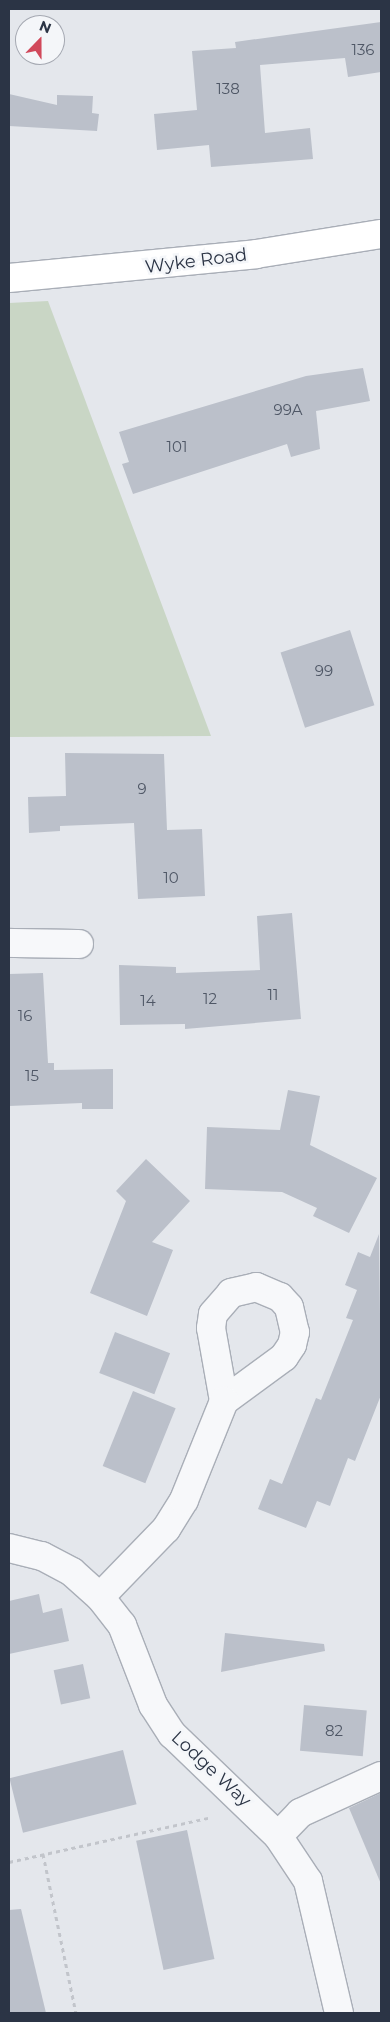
<!DOCTYPE html>
<style>
body{margin:0}
#map{position:relative;width:390px;height:2022px;overflow:hidden;background:#e4e7ec;font-family:Montserrat,sans-serif}
div>[style]{position:absolute}
[style*='--x']{left:calc(var(--x)*1px);top:calc(var(--y)*1px);width:calc(var(--w)*1px);rotate:calc(var(--a)*1deg)}
.green>*{inset:0;background:#c9d6c5}
.building>*{inset:0;background:#bbc0ca;transform-origin:0 0}
.path>*{height:3px;margin-top:-1.5px;transform-origin:0;background:repeating-linear-gradient(90deg,#c2c5cb 0 4px,transparent 0 8px)}
.roads{filter:drop-shadow(1px 0 #a9aeb7) drop-shadow(-1px 0 #a9aeb7) drop-shadow(0 1px #a9aeb7) drop-shadow(0 -1px #a9aeb7)}
.minor>*{height:28px;margin:-14px;padding:0 14px;transform-origin:14px;border-radius:14px;background:#f7f8fa}
.major>*{height:28px;margin:-14px;padding:0 14px;transform-origin:14px;border-radius:14px;background:#fff}
span{translate:-50% -50%;white-space:nowrap;text-align:center;line-height:1.15;-webkit-text-stroke:5px #f4f6f9;paint-order:stroke}
.number-label{font-size:15px;color:#4f5766}
.number-label span{-webkit-text-stroke-width:0}
.street-label{font-size:18px;color:#2b3445}
.frame{position:absolute;inset:0;border:10px solid #2b3445;pointer-events:none}
.north{position:absolute;left:15px;top:15px;width:50px;height:50px;box-sizing:border-box;background:#f4f6f9;border:1px solid #a4a8b1;border-radius:50%;rotate:22deg;font-size:14px;font-weight:700;line-height:20px;text-align:center;color:#2b3445}
.north::after{content:'';display:block;margin:auto;width:18px;height:22px;background:#d1495b;clip-path:polygon(50% 0,100% 100%,50% 72%,0 100%)}
</style>
<div id="map">
<div class="green">
<i style="clip-path:polygon(48px 301px,211px 736px,9px 737px,9px 303px)"></i>
</div>
<div class="building">
<i style="clip-path:polygon(381px 22px,381px 72px,348px 77px,345px 58px,260px 65px,265px 133px,310px 128px,313px 159px,211px 167px,209px 145px,157px 150px,154px 114px,197px 110px,192px 51px,236px 48px,235px 42px)"></i>
<i style="clip-path:polygon(9px 94px,57px 105px,57px 95px,93px 96px,92px 113px,99px 114px,97px 131px,9px 126px)"></i>
<i style="clip-path:polygon(363px 368px,370px 401px,316px 411px,320px 449px,291px 457px,287px 444px,133px 494px,122px 464px,129px 462px,119px 432px,306px 376px)"></i>
<i style="left:350px;top:630px;width:79px;height:73px;rotate:72deg"></i>
<i style="clip-path:polygon(65px 753px,164px 754px,167px 830px,202px 829px,205px 896px,138px 899px,134px 823px,60px 826px,60px 831px,29px 833px,28px 797px,66px 796px)"></i>
<i style="clip-path:polygon(292px 913px,301px 1019px,185px 1029px,185px 1024px,120px 1025px,119px 965px,176px 967px,176px 973px,260px 970px,257px 916px)"></i>
<i style="clip-path:polygon(43px 973px,48px 1063px,54px 1063px,54px 1070px,113px 1069px,113px 1109px,82px 1109px,82px 1103px,9px 1106px,9px 974px)"></i>
<i style="clip-path:polygon(288px 1090px,320px 1096px,310px 1145px,377px 1178px,349px 1233px,313px 1216px,317px 1208px,282px 1192px,205px 1189px,207px 1127px,280px 1130px)"></i>
<i style="clip-path:polygon(146px 1159px,190px 1201px,152px 1242px,173px 1250px,147px 1316px,90px 1293px,126px 1201px,116px 1191px)"></i>
<i style="clip-path:polygon(379px 1234px,381px 1395px,355px 1461px,348px 1458px,330px 1506px,317px 1501px,306px 1528px,258px 1509px,270px 1479px,282px 1484px,316px 1398px,321px 1400px,353px 1320px,346px 1318px,357px 1290px,345px 1285px,358px 1252px,370px 1257px)"></i>
<i style="left:115px;top:1332px;width:59px;height:44px;rotate:21deg"></i>
<i style="left:133px;top:1391px;width:46px;height:81px;rotate:22deg"></i>
<i style="clip-path:polygon(39px 1594px,43px 1613px,62px 1608px,69px 1641px,9px 1654px,9px 1601px)"></i>
<i style="clip-path:polygon(225px 1633px,324px 1644px,325px 1651px,221px 1672px)"></i>
<i style="left:83px;top:1664px;width:35px;height:30px;rotate:78deg"></i>
<i style="left:304px;top:1705px;width:63px;height:46px;rotate:5deg"></i>
<i style="left:123px;top:1750px;width:56px;height:117px;rotate:76deg"></i>
<i style="clip-path:polygon(381px 1793px,381px 1884px,349px 1808px)"></i>
<i style="left:187px;top:1830px;width:132px;height:52px;rotate:78deg"></i>
<i style="clip-path:polygon(21px 1909px,46px 2013px,9px 2013px,9px 1910px)"></i>
</div>
<div class="path">
<i style="--x:43;--y:1854;--w:162;--a:78.3"></i>
<i style="--x:9;--y:1862;--w:204;--a:-12.5"></i>
</div>
<div class="roads">
<div class="minor">
<i style="--x:9;--y:943;--w:70;--a:0.8"></i>
<i style="--x:256;--y:1287;--w:26;--a:23"></i>
<i style="--x:280;--y:1297;--w:13;--a:48"></i>
<i style="--x:289;--y:1307;--w:26;--a:77"></i>
<i style="--x:295;--y:1332;--w:13;--a:103"></i>
<i style="--x:292;--y:1345;--w:14;--a:124"></i>
<i style="--x:284;--y:1357;--w:74;--a:143.7"></i>
<i style="--x:224;--y:1401;--w:74;--a:-100.1"></i>
<i style="--x:211;--y:1328;--w:14;--a:-82"></i>
<i style="--x:213;--y:1314;--w:28;--a:-49"></i>
<i style="--x:231;--y:1293;--w:26;--a:-13"></i>
<i style="--x:9;--y:1548;--w:34;--a:14"></i>
<i style="--x:42;--y:1556;--w:34;--a:28"></i>
<i style="--x:72;--y:1572;--w:38;--a:42"></i>
<i style="--x:100;--y:1597;--w:36;--a:52"></i>
<i style="--x:122;--y:1625;--w:86;--a:68.8"></i>
<i style="--x:153;--y:1705;--w:35;--a:57"></i>
<i style="--x:172;--y:1734;--w:147;--a:43.9"></i>
<i style="--x:278;--y:1836;--w:54;--a:56.3"></i>
<i style="--x:308;--y:1881;--w:136;--a:76.8"></i>
<i style="--x:100;--y:1597;--w:95;--a:-45.9"></i>
<i style="--x:166;--y:1529;--w:34;--a:-58"></i>
<i style="--x:184;--y:1500;--w:107;--a:-68"></i>
<i style="--x:278;--y:1836;--w:32;--a:-46"></i>
<i style="--x:300;--y:1813;--w:89;--a:-24.6"></i>
</div>
<div class="major">
<i style="--x:9;--y:278;--w:248;--a:-5.5"></i>
<i style="--x:256;--y:254;--w:127;--a:-9.1"></i>
</div>
</div>
<div class="number-label">
<span style="left:363px;top:50px">136</span>
<span style="left:228px;top:89px">138</span>
<span style="left:288px;top:410px">99A</span>
<span style="left:177px;top:447px">101</span>
<span style="left:324px;top:671px">99</span>
<span style="left:142px;top:789px">9</span>
<span style="left:171px;top:878px">10</span>
<span style="left:273px;top:995px">11</span>
<span style="left:210px;top:999px">12</span>
<span style="left:148px;top:1001px">14</span>
<span style="left:25px;top:1016px">16</span>
<span style="left:32px;top:1076px">15</span>
<span style="left:334px;top:1731px">82</span>
</div>
<div class="street-label">
<span style="left:196px;top:261px;rotate:-7deg">Wyke Road</span>
<span style="left:211px;top:1769px;rotate:43deg">Lodge Way</span>
</div>
<div class="frame"></div>
<div class="north">N</div>
</div>
